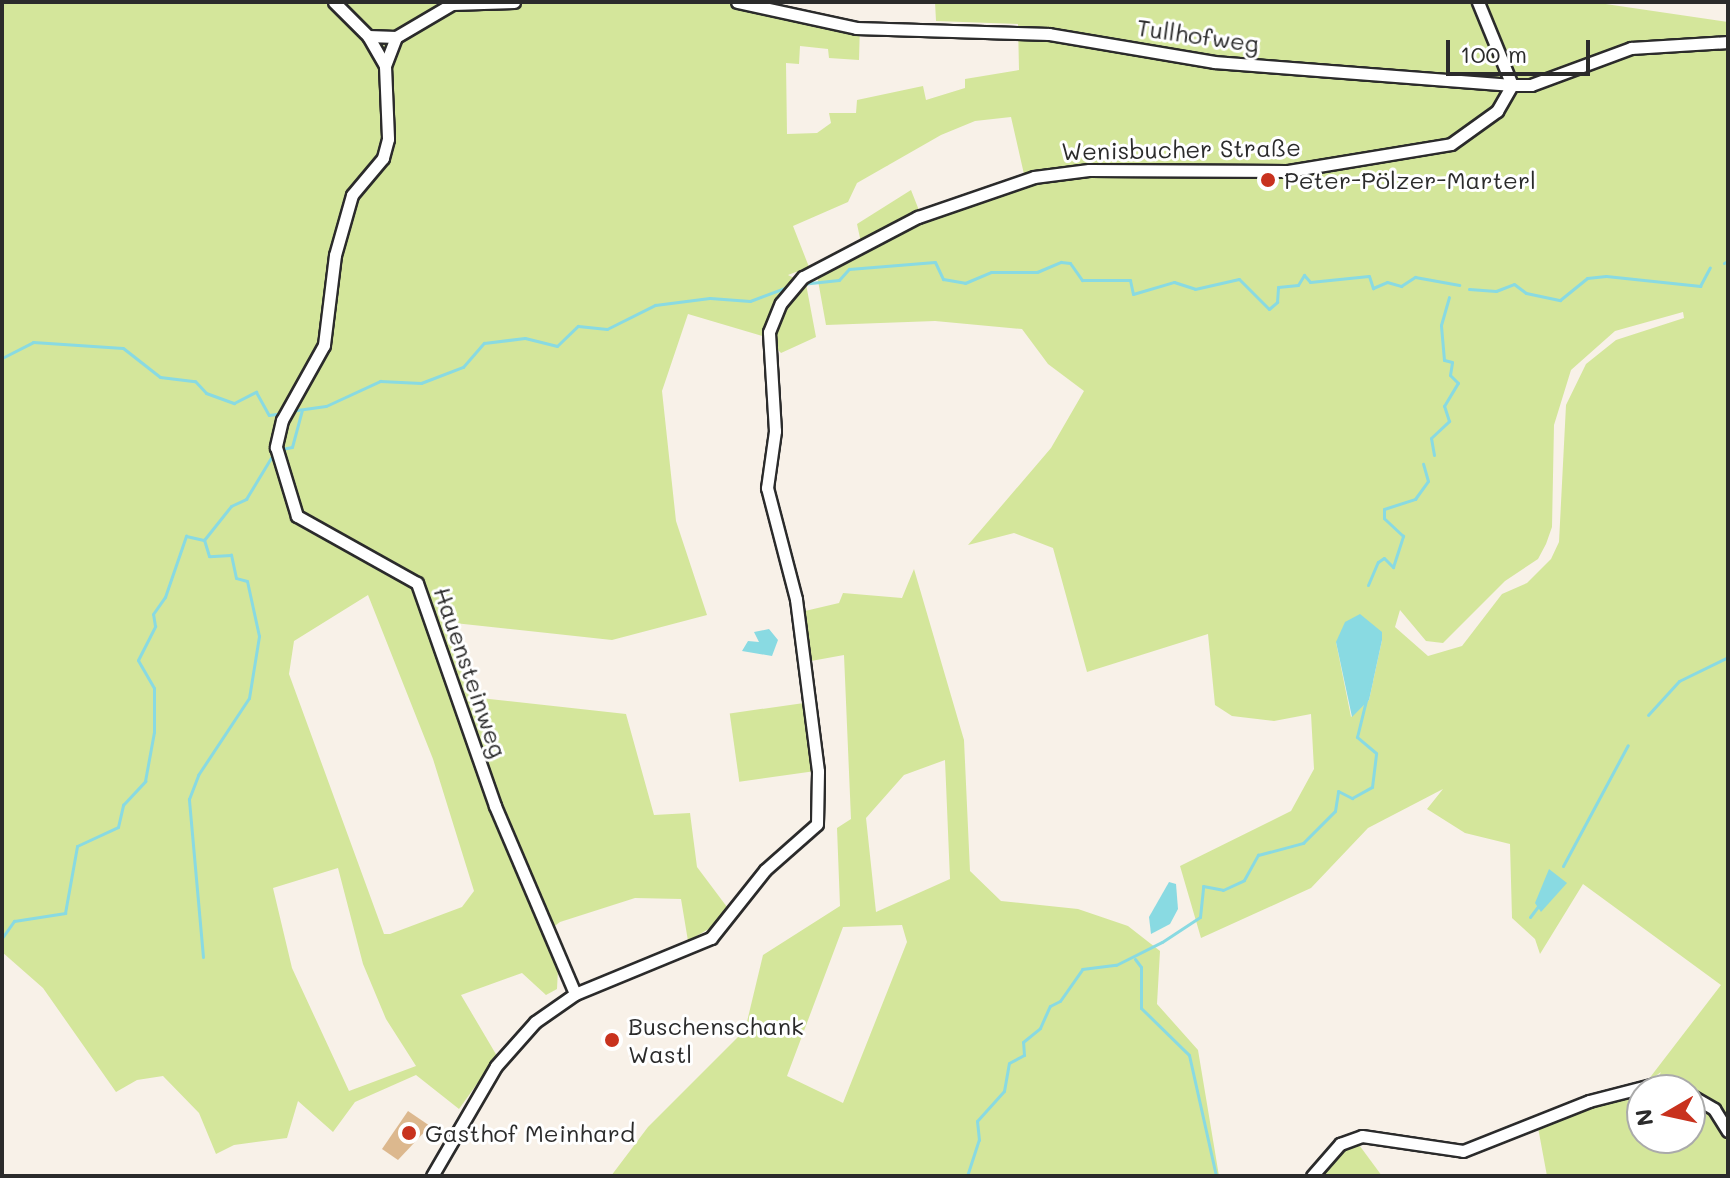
<!DOCTYPE html>
<meta charset="utf-8">
<style>
body{margin:0}
#map{position:relative;width:1730px;height:1178px;overflow:hidden;background:#f8f1e8;font-family:Mali,sans-serif}
div>[style]{position:absolute}
[style*='--x']{left:calc(var(--x)*1px);top:calc(var(--y)*1px);width:calc(var(--w)*1px);rotate:calc(var(--a)*1deg)}
.green>*{inset:0;background:#d4e69b;transform-origin:0 0}
.water>*{inset:0;background:#89dae2}
.stream>*{height:3px;margin:-1.5px;padding:0 1.5px;transform-origin:1.5px;border-radius:1.5px;background:#89dae2}
.building>*{inset:0;background:#dcb88e}
.roads{filter:drop-shadow(2px 0 #2b2b2b) drop-shadow(-2px 0 #2b2b2b) drop-shadow(0 2px #2b2b2b) drop-shadow(0 -2px #2b2b2b)}
.minor>*{height:11px;margin:-5.5px;padding:0 5.5px;transform-origin:5.5px;border-radius:5.5px;background:#fff}
.dots>*{width:22px;height:22px;translate:-50% -50%;box-sizing:border-box;border:4px solid #fff;border-radius:50%}
span{translate:-50% -50%;white-space:nowrap;text-align:center;line-height:1.15;-webkit-text-stroke:6px #fff;paint-order:stroke}
.street-label{font-size:24px;color:#2b2b2b}
.poi-label{font-size:24px;color:#2b2b2b}
.left{translate:0 -50%;text-align:left}
.frame{position:absolute;inset:0;border:4px solid #2b2b2b;pointer-events:none}
.north{position:absolute;left:1626px;top:1074px;width:80px;height:80px;box-sizing:border-box;background:#fff;border:2px solid #aaa;border-radius:50%;rotate:261deg;font-size:22px;font-weight:700;line-height:32px;text-align:center;color:#2b2b2b}
.north::after{content:'';display:block;margin:auto;width:28px;height:36px;background:#c8321e;clip-path:polygon(50% 0,100% 100%,50% 72%,0 100%)}
.scale{position:absolute;left:1446px;top:40px;width:144px;height:36px;box-sizing:border-box;border:4px solid #2b2b2b;border-top:0;padding-left:10px;font-size:24px;line-height:28px;white-space:nowrap;color:#2b2b2b;-webkit-text-stroke:6px #fff;paint-order:stroke}
</style>
<div id="map">
<div class="green">
<i style="clip-path:polygon(evenodd,2px 2px,759px 2px,860px 24px,859px 60px,829px 58px,828px 49px,800px 46px,799px 64px,786px 63px,787px 134px,817px 133px,831px 123px,829px 113px,856px 113px,857px 100px,923px 86px,926px 100px,965px 88px,965px 79px,1019px 70px,1018px 24px,936px 21px,935px 2px,1592px 2px,1728px 22px,1728px 1176px,1547px 1176px,1537px 1122px,1655px 1084px,1661px 1072px,1645px 1084px,1721px 985px,1583px 884px,1540px 954px,1535px 939px,1512px 918px,1510px 844px,1465px 833px,1427px 809px,1443px 789px,1368px 828px,1311px 888px,1201px 938px,1180px 866px,1291px 811px,1314px 769px,1311px 714px,1274px 721px,1232px 716px,1215px 705px,1208px 634px,1087px 672px,1053px 548px,1014px 533px,968px 545px,1051px 448px,1084px 391px,1048px 364px,1022px 329px,935px 321px,826px 325px,817px 275px,863px 252px,857px 224px,911px 190px,924px 223px,1026px 183px,1011px 117px,975px 121px,941px 135px,857px 183px,848px 202px,793px 226px,809px 267px,788px 275px,806px 284px,816px 337px,781px 353px,766px 337px,688px 314px,662px 391px,676px 521px,707px 615px,612px 640px,445px 622px,471px 697px,626px 714px,654px 815px,690px 813px,697px 867px,727px 907px,712px 927px,688px 941px,681px 899px,635px 898px,560px 922px,543px 935px,558px 969px,557px 989px,546px 995px,522px 973px,461px 995px,497px 1056px,459px 1109px,416px 1075px,355px 1102px,333px 1132px,298px 1101px,287px 1138px,234px 1145px,216px 1154px,199px 1113px,163px 1076px,137px 1080px,116px 1092px,43px 988px,2px 952px,2px 2px,1683px 312px,1684px 318px,1616px 340px,1586px 364px,1566px 405px,1559px 542px,1551px 559px,1527px 583px,1502px 594px,1462px 646px,1428px 656px,1395px 627px,1400px 610px,1426px 641px,1443px 643px,1505px 581px,1538px 559px,1546px 544px,1552px 527px,1554px 425px,1571px 370px,1615px 331px,1683px 312px,2px 2px,368px 595px,433px 759px,474px 891px,462px 907px,390px 934px,384px 934px,289px 674px,294px 641px,368px 595px,2px 2px,1382px 640px,1369px 700px,1351px 717px,1336px 642px,1382px 640px,2px 2px,338px 868px,363px 964px,386px 1019px,416px 1066px,349px 1091px,292px 968px,273px 888px,338px 868px,2px 2px,1642px 1090px,1690px 1090px,1690px 1138px,1642px 1138px,1642px 1090px)"></i>
<i style="clip-path:polygon(evenodd,914px 569px,964px 740px,970px 871px,1001px 901px,1078px 909px,1128px 926px,1160px 951px,1157px 1004px,1198px 1050px,1219px 1176px,611px 1176px,648px 1127px,745px 1030px,763px 955px,840px 906px,837px 828px,851px 819px,844px 655px,811px 661px,805px 611px,839px 603px,843px 593px,902px 598px,914px 569px,945px 760px,950px 879px,876px 912px,866px 818px,904px 775px,945px 760px,914px 569px,902px 925px,907px 942px,843px 1103px,787px 1076px,843px 927px,902px 925px)"></i>
<i style="left:804px;top:703px;width:69px;height:75px;rotate:82deg"></i>
<i style="clip-path:polygon(1351px 1134px,1382px 1176px,1305px 1176px,1318px 1158px)"></i>
</div>
<div class="water">
<i style="clip-path:polygon(1360px 614px,1382px 632px,1382px 640px,1369px 700px,1352px 717px,1336px 642px,1345px 622px)"></i>
<i style="clip-path:polygon(769px 629px,778px 640px,772px 656px,742px 651px,748px 641px,759px 642px,754px 632px)"></i>
<i style="clip-path:polygon(1549px 869px,1567px 883px,1541px 912px,1535px 903px)"></i>
<i style="clip-path:polygon(1169px 882px,1176px 884px,1178px 909px,1170px 924px,1151px 934px,1149px 917px)"></i>
</div>
<div class="stream">
<i style="--x:1724;--y:263;--w:4;--a:-27"></i>
<i style="--x:801;--y:284;--w:38;--a:-6"></i>
<i style="--x:839;--y:280;--w:15;--a:-48"></i>
<i style="--x:849;--y:269;--w:86;--a:-4.7"></i>
<i style="--x:935;--y:262;--w:19;--a:65"></i>
<i style="--x:943;--y:279;--w:22;--a:10"></i>
<i style="--x:965;--y:283;--w:28;--a:-23"></i>
<i style="--x:991;--y:272;--w:46;--a:0"></i>
<i style="--x:1037;--y:272;--w:26;--a:-23"></i>
<i style="--x:1061;--y:262;--w:9;--a:6"></i>
<i style="--x:1070;--y:263;--w:21;--a:55"></i>
<i style="--x:1082;--y:280;--w:48;--a:0"></i>
<i style="--x:1130;--y:280;--w:14;--a:78"></i>
<i style="--x:1133;--y:294;--w:43;--a:-16.3"></i>
<i style="--x:1174;--y:282;--w:22;--a:18"></i>
<i style="--x:1195;--y:289;--w:45;--a:-12.8"></i>
<i style="--x:1239;--y:279;--w:42;--a:45"></i>
<i style="--x:1269;--y:309;--w:11;--a:-41"></i>
<i style="--x:1277;--y:302;--w:15;--a:-86"></i>
<i style="--x:1278;--y:287;--w:20;--a:-6"></i>
<i style="--x:1298;--y:285;--w:12;--a:-59"></i>
<i style="--x:1304;--y:275;--w:9;--a:49"></i>
<i style="--x:1310;--y:282;--w:59;--a:-5.8"></i>
<i style="--x:1369;--y:276;--w:13;--a:72"></i>
<i style="--x:1373;--y:288;--w:15;--a:-23"></i>
<i style="--x:1387;--y:282;--w:15;--a:16"></i>
<i style="--x:1401;--y:286;--w:17;--a:-33"></i>
<i style="--x:1415;--y:277;--w:45;--a:10.3"></i>
<i style="--x:1469;--y:289;--w:27;--a:4"></i>
<i style="--x:1496;--y:291;--w:19;--a:-21"></i>
<i style="--x:1514;--y:284;--w:15;--a:37"></i>
<i style="--x:1526;--y:293;--w:35;--a:12"></i>
<i style="--x:1560;--y:300;--w:35;--a:-39"></i>
<i style="--x:1587;--y:278;--w:19;--a:-6"></i>
<i style="--x:1606;--y:276;--w:95;--a:6.1"></i>
<i style="--x:1700;--y:286;--w:21;--a:-62"></i>
<i style="--x:2;--y:358;--w:35;--a:-27"></i>
<i style="--x:33;--y:342;--w:90;--a:3.8"></i>
<i style="--x:123;--y:348;--w:47;--a:38.1"></i>
<i style="--x:160;--y:377;--w:35;--a:7"></i>
<i style="--x:195;--y:381;--w:16;--a:47"></i>
<i style="--x:206;--y:393;--w:30;--a:20"></i>
<i style="--x:234;--y:403;--w:25;--a:-27"></i>
<i style="--x:256;--y:392;--w:26;--a:61"></i>
<i style="--x:269;--y:415;--w:14;--a:-8"></i>
<i style="--x:290;--y:411;--w:36;--a:-8"></i>
<i style="--x:326;--y:406;--w:60;--a:-24.8"></i>
<i style="--x:380;--y:381;--w:41;--a:2.8"></i>
<i style="--x:421;--y:383;--w:45;--a:-20.9"></i>
<i style="--x:463;--y:367;--w:32;--a:-49"></i>
<i style="--x:484;--y:343;--w:41;--a:-7"></i>
<i style="--x:525;--y:338;--w:33;--a:14"></i>
<i style="--x:557;--y:346;--w:29;--a:-44"></i>
<i style="--x:578;--y:326;--w:29;--a:6"></i>
<i style="--x:607;--y:329;--w:54;--a:-26.6"></i>
<i style="--x:655;--y:305;--w:55;--a:-7.3"></i>
<i style="--x:710;--y:298;--w:40;--a:4.3"></i>
<i style="--x:750;--y:301;--w:43;--a:-20.6"></i>
<i style="--x:282;--y:449;--w:10;--a:-11"></i>
<i style="--x:292;--y:447;--w:38;--a:-75"></i>
<i style="--x:1434;--y:455;--w:17;--a:-100"></i>
<i style="--x:1431;--y:438;--w:25;--a:-43"></i>
<i style="--x:1449;--y:421;--w:16;--a:-108"></i>
<i style="--x:1444;--y:406;--w:27;--a:-59"></i>
<i style="--x:1458;--y:383;--w:11;--a:-135"></i>
<i style="--x:1450;--y:375;--w:13;--a:-81"></i>
<i style="--x:1452;--y:362;--w:8;--a:-166"></i>
<i style="--x:1444;--y:360;--w:35;--a:-95"></i>
<i style="--x:1441;--y:325;--w:29;--a:-74"></i>
<i style="--x:1368;--y:585;--w:25;--a:-67"></i>
<i style="--x:1378;--y:562;--w:7;--a:-34"></i>
<i style="--x:1384;--y:558;--w:13;--a:45"></i>
<i style="--x:1393;--y:567;--w:33;--a:-72"></i>
<i style="--x:1403;--y:536;--w:26;--a:-137"></i>
<i style="--x:1384;--y:518;--w:9;--a:-90"></i>
<i style="--x:1384;--y:509;--w:33;--a:-18"></i>
<i style="--x:1415;--y:499;--w:22;--a:-54"></i>
<i style="--x:1428;--y:481;--w:18;--a:-106"></i>
<i style="--x:1648;--y:715;--w:46;--a:-47.6"></i>
<i style="--x:1679;--y:681;--w:55;--a:-26.1"></i>
<i style="--x:1563;--y:866;--w:137;--a:-61.8"></i>
<i style="--x:1530;--y:917;--w:15;--a:-53"></i>
<i style="--x:2;--y:938;--w:21;--a:-55"></i>
<i style="--x:14;--y:921;--w:52;--a:-8.9"></i>
<i style="--x:65;--y:913;--w:68;--a:-79.8"></i>
<i style="--x:77;--y:846;--w:45;--a:-24.9"></i>
<i style="--x:118;--y:827;--w:23;--a:-77"></i>
<i style="--x:123;--y:805;--w:33;--a:-47"></i>
<i style="--x:145;--y:781;--w:50;--a:-79.6"></i>
<i style="--x:154;--y:732;--w:44;--a:-90"></i>
<i style="--x:154;--y:688;--w:32;--a:-120"></i>
<i style="--x:138;--y:660;--w:38;--a:-63"></i>
<i style="--x:155;--y:626;--w:12;--a:-99"></i>
<i style="--x:153;--y:614;--w:21;--a:-55"></i>
<i style="--x:165;--y:597;--w:65;--a:-71"></i>
<i style="--x:186;--y:536;--w:18;--a:13"></i>
<i style="--x:204;--y:540;--w:43;--a:-51.5"></i>
<i style="--x:231;--y:506;--w:17;--a:-25"></i>
<i style="--x:246;--y:499;--w:50;--a:-58.8"></i>
<i style="--x:203;--y:957;--w:159;--a:-95.1"></i>
<i style="--x:189;--y:799;--w:26;--a:-69"></i>
<i style="--x:198;--y:775;--w:92;--a:-56.5"></i>
<i style="--x:249;--y:698;--w:63;--a:-80.8"></i>
<i style="--x:259;--y:636;--w:56;--a:-102.3"></i>
<i style="--x:247;--y:581;--w:11;--a:-165"></i>
<i style="--x:236;--y:578;--w:24;--a:-102"></i>
<i style="--x:231;--y:555;--w:22;--a:177"></i>
<i style="--x:209;--y:556;--w:17;--a:-107"></i>
<i style="--x:1135;--y:959;--w:10;--a:53"></i>
<i style="--x:1141;--y:967;--w:41;--a:90"></i>
<i style="--x:1141;--y:1008;--w:67;--a:44.4"></i>
<i style="--x:1189;--y:1055;--w:124;--a:77.4"></i>
<i style="--x:967;--y:1176;--w:38;--a:-72"></i>
<i style="--x:979;--y:1140;--w:19;--a:-96"></i>
<i style="--x:977;--y:1121;--w:40;--a:-48"></i>
<i style="--x:1004;--y:1091;--w:28;--a:-80"></i>
<i style="--x:1009;--y:1063;--w:17;--a:-28"></i>
<i style="--x:1024;--y:1055;--w:13;--a:-94"></i>
<i style="--x:1023;--y:1042;--w:22;--a:-39"></i>
<i style="--x:1040;--y:1028;--w:24;--a:-66"></i>
<i style="--x:1050;--y:1006;--w:11;--a:-27"></i>
<i style="--x:1060;--y:1001;--w:39;--a:-55"></i>
<i style="--x:1082;--y:969;--w:34;--a:-7"></i>
<i style="--x:1116;--y:965;--w:51;--a:-26.6"></i>
<i style="--x:1162;--y:942;--w:45;--a:-33.3"></i>
<i style="--x:1200;--y:917;--w:31;--a:-84"></i>
<i style="--x:1203;--y:886;--w:20;--a:11"></i>
<i style="--x:1223;--y:890;--w:23;--a:-25"></i>
<i style="--x:1244;--y:880;--w:29;--a:-61"></i>
<i style="--x:1258;--y:855;--w:47;--a:-14.9"></i>
<i style="--x:1303;--y:843;--w:45;--a:-45"></i>
<i style="--x:1335;--y:811;--w:20;--a:-81"></i>
<i style="--x:1338;--y:791;--w:16;--a:27"></i>
<i style="--x:1352;--y:798;--w:23;--a:-29"></i>
<i style="--x:1372;--y:787;--w:34;--a:-83"></i>
<i style="--x:1376;--y:753;--w:25;--a:-140"></i>
<i style="--x:1357;--y:737;--w:59;--a:-76.2"></i>
</div>
<div class="building">
<i style="clip-path:polygon(408px 1111px,430px 1126px,398px 1160px,382px 1149px)"></i>
</div>
<div class="roads">
<div class="minor">
<i style="--x:334;--y:2;--w:48;--a:45"></i>
<i style="--x:368;--y:36;--w:34;--a:60"></i>
<i style="--x:737;--y:2;--w:122;--a:12.3"></i>
<i style="--x:856;--y:28;--w:193;--a:1.8"></i>
<i style="--x:1049;--y:34;--w:167;--a:9.6"></i>
<i style="--x:1214;--y:62;--w:299;--a:4.4"></i>
<i style="--x:1512;--y:85;--w:19;--a:0"></i>
<i style="--x:1531;--y:85;--w:107;--a:-20.3"></i>
<i style="--x:1631;--y:48;--w:97;--a:-3.5"></i>
<i style="--x:368;--y:36;--w:28;--a:2"></i>
<i style="--x:396;--y:37;--w:65;--a:-30.5"></i>
<i style="--x:452;--y:4;--w:62;--a:-1.8"></i>
<i style="--x:396;--y:37;--w:31;--a:111"></i>
<i style="--x:385;--y:66;--w:73;--a:87.6"></i>
<i style="--x:388;--y:139;--w:20;--a:105"></i>
<i style="--x:383;--y:158;--w:48;--a:130"></i>
<i style="--x:352;--y:195;--w:62;--a:105.8"></i>
<i style="--x:335;--y:255;--w:91;--a:97"></i>
<i style="--x:324;--y:345;--w:86;--a:119.2"></i>
<i style="--x:282;--y:420;--w:28;--a:103"></i>
<i style="--x:276;--y:447;--w:72;--a:73.1"></i>
<i style="--x:297;--y:516;--w:137;--a:29.2"></i>
<i style="--x:417;--y:583;--w:236;--a:70.7"></i>
<i style="--x:495;--y:806;--w:204;--a:66.9"></i>
<i style="--x:1690;--y:1095;--w:28;--a:30"></i>
<i style="--x:1714;--y:1109;--w:26;--a:58"></i>
<i style="--x:432;--y:1176;--w:127;--a:-59.8"></i>
<i style="--x:496;--y:1066;--w:59;--a:-48.4"></i>
<i style="--x:535;--y:1022;--w:49;--a:-35"></i>
<i style="--x:575;--y:994;--w:147;--a:-22.4"></i>
<i style="--x:711;--y:938;--w:87;--a:-51.5"></i>
<i style="--x:765;--y:870;--w:69;--a:-41.5"></i>
<i style="--x:817;--y:824;--w:53;--a:-88.9"></i>
<i style="--x:818;--y:771;--w:173;--a:-97.3"></i>
<i style="--x:796;--y:599;--w:115;--a:-104.6"></i>
<i style="--x:767;--y:488;--w:58;--a:-82"></i>
<i style="--x:775;--y:431;--w:99;--a:-93.5"></i>
<i style="--x:769;--y:332;--w:31;--a:-68"></i>
<i style="--x:781;--y:303;--w:34;--a:-50"></i>
<i style="--x:803;--y:277;--w:130;--a:-27.6"></i>
<i style="--x:918;--y:217;--w:123;--a:-19"></i>
<i style="--x:1034;--y:177;--w:55;--a:-7.3"></i>
<i style="--x:1089;--y:170;--w:199;--a:0.3"></i>
<i style="--x:1288;--y:171;--w:165;--a:-9.4"></i>
<i style="--x:1451;--y:144;--w:57;--a:-35.7"></i>
<i style="--x:1497;--y:111;--w:30;--a:-60"></i>
<i style="--x:1512;--y:85;--w:90;--a:-112.3"></i>
<i style="--x:1312;--y:1176;--w:43;--a:-48.8"></i>
<i style="--x:1340;--y:1144;--w:23;--a:-20"></i>
<i style="--x:1362;--y:1136;--w:102;--a:8.4"></i>
<i style="--x:1463;--y:1151;--w:136;--a:-21.6"></i>
<i style="--x:1589;--y:1101;--w:68;--a:-14.4"></i>
<i style="--x:1655;--y:1084;--w:19;--a:18"></i>
</div>
</div>
<div class="dots">
<i style="left:1268px;top:180px;background:#c8321e"></i>
<i style="left:612px;top:1040px;background:#c8321e"></i>
<i style="left:409px;top:1133px;background:#c8321e"></i>
</div>
<div class="street-label">
<span style="left:1198px;top:35px;rotate:8deg">Tullhofweg</span>
<span style="left:1181px;top:149px;rotate:-1deg">Wenisbucher Straße</span>
<span style="left:471px;top:672px;rotate:71deg">Hauensteinweg</span>
</div>
<div class="poi-label">
<span class="left" style="left:1284px;top:180px">Peter-Pölzer-Marterl</span>
<span class="left" style="left:628px;top:1040px">Buschenschank<br>Wastl</span>
<span class="left" style="left:425px;top:1133px">Gasthof Meinhard</span>
</div>
<div class="frame"></div>
<div class="north">N</div>
<div class="scale">100 m</div>
</div>
